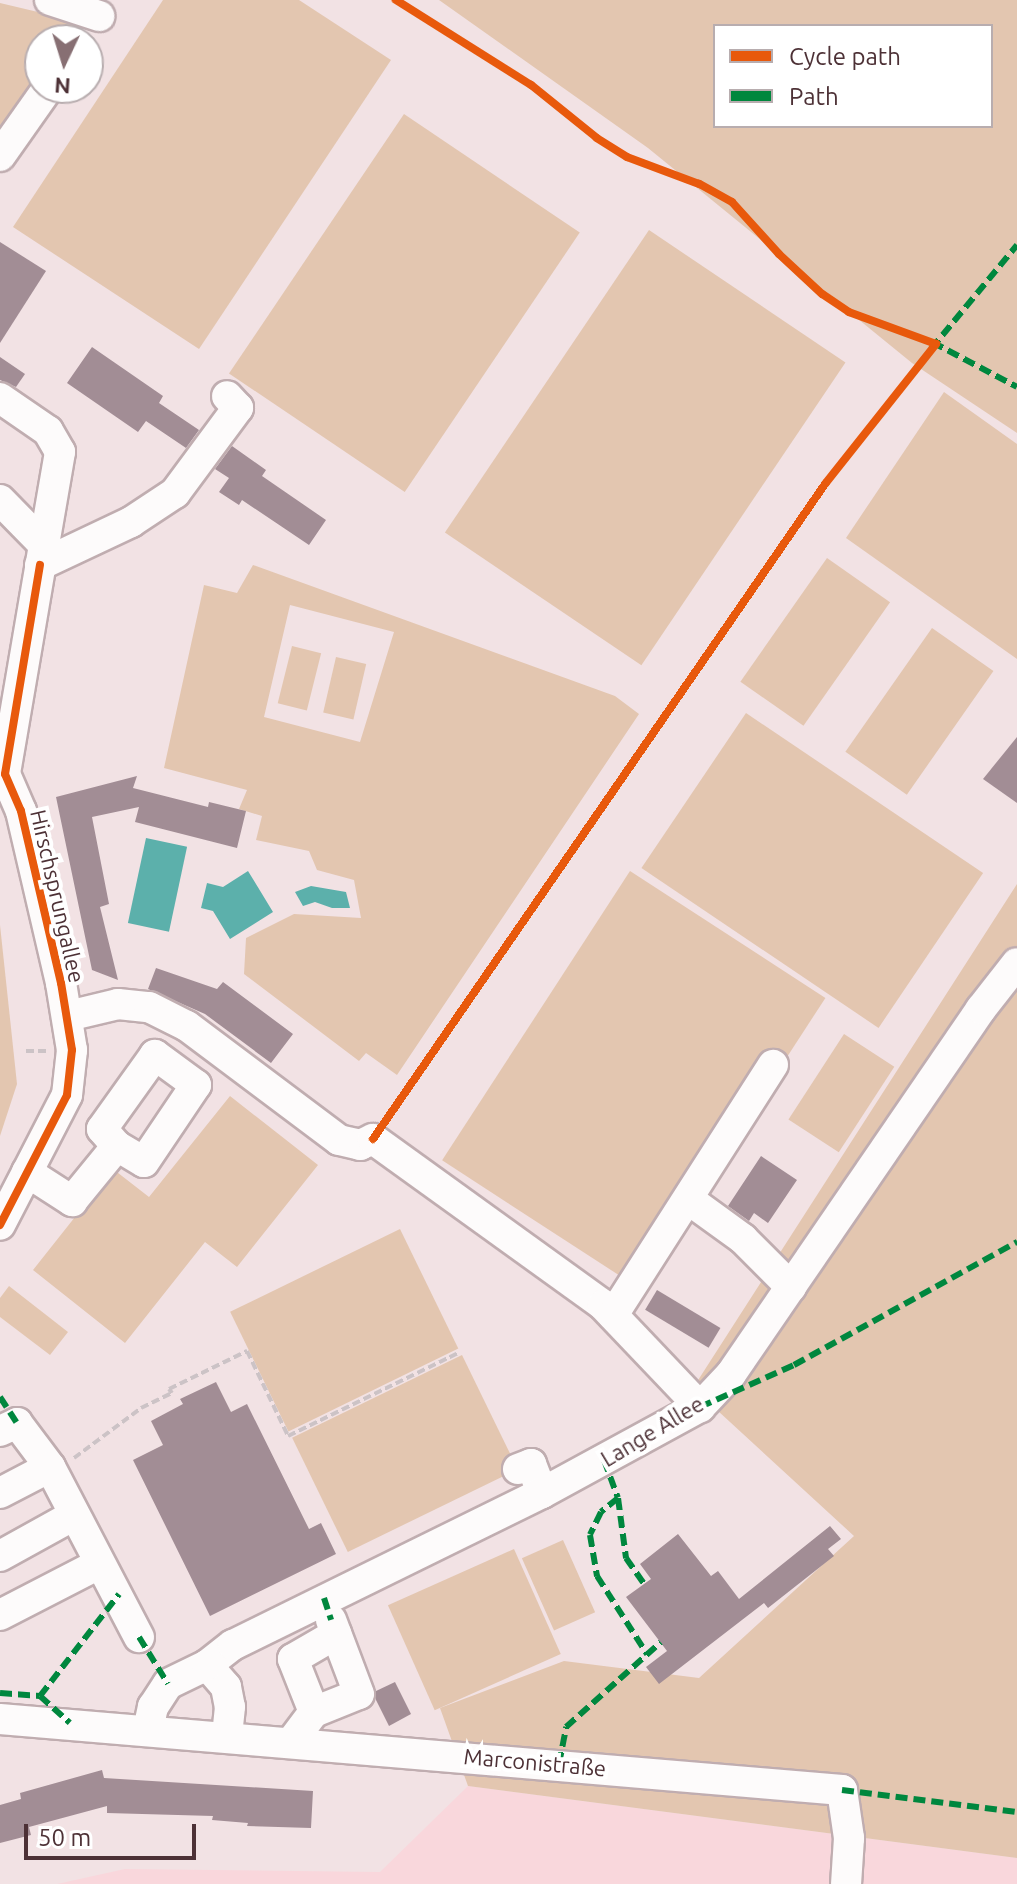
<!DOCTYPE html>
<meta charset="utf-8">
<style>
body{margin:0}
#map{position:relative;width:1017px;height:1884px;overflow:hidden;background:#f2e2e4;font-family:Ubuntu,sans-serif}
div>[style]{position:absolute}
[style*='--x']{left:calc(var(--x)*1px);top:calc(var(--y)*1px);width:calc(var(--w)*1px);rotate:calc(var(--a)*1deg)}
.built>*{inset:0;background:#f9d7dc}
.green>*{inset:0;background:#e3c6b0;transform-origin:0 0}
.water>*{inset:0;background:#5cb0ab;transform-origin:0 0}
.building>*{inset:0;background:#a28d95;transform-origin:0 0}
.path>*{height:4px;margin-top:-2px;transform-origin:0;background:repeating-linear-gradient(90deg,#ccc3c6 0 8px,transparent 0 12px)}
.roads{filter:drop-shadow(2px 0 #c0adb0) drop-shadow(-2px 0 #c0adb0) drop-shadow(0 2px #c0adb0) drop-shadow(0 -2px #c0adb0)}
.minor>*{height:30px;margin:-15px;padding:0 15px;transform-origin:15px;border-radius:15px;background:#fdfbfb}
.quiet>*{height:6px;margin-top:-3px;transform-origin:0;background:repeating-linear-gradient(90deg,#00873e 0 12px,transparent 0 18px)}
.cycleway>*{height:8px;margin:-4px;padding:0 4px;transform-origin:4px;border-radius:4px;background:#e8590c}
span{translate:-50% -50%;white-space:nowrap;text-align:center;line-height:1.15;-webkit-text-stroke:8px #fff;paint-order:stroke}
.street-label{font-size:22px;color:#4d3136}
.legend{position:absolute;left:713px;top:24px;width:280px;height:104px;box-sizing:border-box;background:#fff;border:2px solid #b8adaf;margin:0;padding:10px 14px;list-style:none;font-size:24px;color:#4d3136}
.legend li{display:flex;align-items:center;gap:16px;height:40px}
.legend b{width:40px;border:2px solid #b8adaf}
.north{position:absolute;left:24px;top:24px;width:80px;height:80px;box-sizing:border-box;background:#fff;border:2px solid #b8adaf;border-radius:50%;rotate:184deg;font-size:22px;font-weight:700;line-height:32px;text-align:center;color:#4d3136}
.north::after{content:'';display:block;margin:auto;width:28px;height:36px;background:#876f73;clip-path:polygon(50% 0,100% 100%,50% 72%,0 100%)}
.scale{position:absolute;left:24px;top:1824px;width:172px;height:36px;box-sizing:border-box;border:4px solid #4d3136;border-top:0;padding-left:10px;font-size:24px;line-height:28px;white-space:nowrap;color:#4d3136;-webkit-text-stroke:6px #fff;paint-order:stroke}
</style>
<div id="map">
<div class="built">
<i style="clip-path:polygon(468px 1786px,1017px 1858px,1017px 1884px,57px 1884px,125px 1869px,380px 1872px)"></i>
</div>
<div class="green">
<i style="clip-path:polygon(163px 0,299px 0,391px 60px,199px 349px,13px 227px)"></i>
<i style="clip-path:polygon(evenodd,439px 0,1017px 0,1017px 433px,912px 363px,648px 148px,439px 0,715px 26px,991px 26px,991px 126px,715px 126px,715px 26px)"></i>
<i style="clip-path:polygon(0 3px,80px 22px,68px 40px,40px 40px,40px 81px,0 140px)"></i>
<i style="left:404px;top:114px;width:212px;height:313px;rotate:34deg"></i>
<i style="left:649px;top:230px;width:237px;height:365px;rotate:34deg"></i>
<i style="clip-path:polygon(944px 392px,1017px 444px,1017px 659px,846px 538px)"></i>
<i style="left:827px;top:558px;width:77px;height:151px;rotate:35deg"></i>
<i style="clip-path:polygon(evenodd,253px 565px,615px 696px,639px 714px,397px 1075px,366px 1053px,359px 1061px,244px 974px,246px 938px,294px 914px,361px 918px,354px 880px,317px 870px,309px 851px,256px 840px,262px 816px,239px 809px,247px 790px,164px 768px,204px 585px,237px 593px,253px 565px,290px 605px,394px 632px,360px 742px,264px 717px,290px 605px)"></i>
<i style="left:932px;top:628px;width:75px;height:151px;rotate:35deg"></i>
<i style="left:292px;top:646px;width:30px;height:59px;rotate:14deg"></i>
<i style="left:336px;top:657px;width:31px;height:57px;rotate:13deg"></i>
<i style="left:746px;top:713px;width:286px;height:187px;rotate:34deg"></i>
<i style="left:630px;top:871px;width:233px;height:345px;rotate:33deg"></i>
<i style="clip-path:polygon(1017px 884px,1017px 1858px,468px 1786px,440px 1708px,564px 1661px,699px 1678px,854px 1536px,693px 1388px)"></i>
<i style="clip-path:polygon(0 925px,17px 1084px,0 1136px)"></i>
<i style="left:844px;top:1034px;width:60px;height:102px;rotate:33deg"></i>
<i style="clip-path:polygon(230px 1096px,318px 1165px,237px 1267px,205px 1242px,125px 1343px,33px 1270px,113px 1169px,149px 1197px)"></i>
<i style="left:400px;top:1229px;width:133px;height:189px;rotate:64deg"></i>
<i style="clip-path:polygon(9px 1286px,68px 1332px,50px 1355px,0 1317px,0 1298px)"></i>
<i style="left:462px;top:1355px;width:127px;height:189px;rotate:64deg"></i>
<i style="left:563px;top:1540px;width:79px;height:45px;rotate:66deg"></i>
<i style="left:514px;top:1549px;width:115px;height:138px;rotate:66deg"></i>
</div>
<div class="water">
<i style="left:146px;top:838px;width:42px;height:87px;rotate:12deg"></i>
<i style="clip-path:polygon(248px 871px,273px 912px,230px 939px,213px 911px,201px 908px,207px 883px,223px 887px)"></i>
<i style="clip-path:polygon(311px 886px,346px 892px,350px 908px,332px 908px,315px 902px,303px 906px,295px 892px)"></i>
</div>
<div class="building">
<i style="clip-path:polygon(0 242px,46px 271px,0 343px)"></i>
<i style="clip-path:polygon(92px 347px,163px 396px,159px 403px,199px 430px,186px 448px,146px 421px,138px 432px,67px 383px)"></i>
<i style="clip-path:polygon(0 357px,25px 374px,16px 387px,0 380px)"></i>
<i style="clip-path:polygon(232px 446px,266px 470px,262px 476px,326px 520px,309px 545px,242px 500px,239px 505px,219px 492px,229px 478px,215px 469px)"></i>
<i style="clip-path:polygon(1017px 737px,1017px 803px,983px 779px)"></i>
<i style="clip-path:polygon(137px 776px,133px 788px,208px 807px,209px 802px,246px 811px,237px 848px,135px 822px,139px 807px,92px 817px,109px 904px,100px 907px,118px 980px,92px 970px,56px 797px)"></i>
<i style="clip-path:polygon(156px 968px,217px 989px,223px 982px,293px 1034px,271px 1063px,205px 1014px,148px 989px)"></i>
<i style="clip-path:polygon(761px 1156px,797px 1180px,768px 1223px,754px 1213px,749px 1221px,728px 1206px)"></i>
<i style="left:657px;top:1290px;width:74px;height:23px;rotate:31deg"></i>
<i style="clip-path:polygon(216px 1382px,231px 1412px,247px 1404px,309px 1529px,321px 1523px,336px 1554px,210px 1616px,133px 1460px,163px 1445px,151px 1421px,183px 1404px,180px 1399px)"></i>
<i style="clip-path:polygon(830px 1526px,841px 1539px,828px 1549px,834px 1556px,768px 1608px,764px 1603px,659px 1684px,646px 1667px,667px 1651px,626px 1597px,651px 1579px,640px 1564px,678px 1534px,711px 1576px,718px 1571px,739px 1599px)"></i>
<i style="clip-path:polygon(395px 1682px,411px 1714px,389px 1726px,376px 1700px,376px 1691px)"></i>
<i style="clip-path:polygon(102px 1770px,104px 1778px,313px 1791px,311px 1828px,247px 1826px,248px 1823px,212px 1820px,213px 1816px,107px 1813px,107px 1806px,29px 1827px,31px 1835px,0 1843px,0 1805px,21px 1799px,20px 1793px)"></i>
</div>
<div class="path">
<i style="--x:26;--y:1051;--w:20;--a:0"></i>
<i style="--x:74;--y:1458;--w:84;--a:-36.7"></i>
<i style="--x:141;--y:1408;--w:34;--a:-26"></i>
<i style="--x:172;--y:1393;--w:5;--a:-127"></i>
<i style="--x:169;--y:1389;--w:87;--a:-26"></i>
<i style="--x:247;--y:1351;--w:94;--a:64.2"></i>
<i style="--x:288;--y:1436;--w:191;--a:-26"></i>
</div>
<div class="roads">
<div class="minor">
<i style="--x:50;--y:0;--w:52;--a:18.1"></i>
<i style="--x:0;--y:156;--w:83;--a:-54.8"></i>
<i style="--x:0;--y:398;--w:58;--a:34.5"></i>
<i style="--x:48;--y:431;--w:24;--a:60"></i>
<i style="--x:60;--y:452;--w:94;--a:99.8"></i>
<i style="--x:0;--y:500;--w:63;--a:45.6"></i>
<i style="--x:44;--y:545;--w:232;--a:99.7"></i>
<i style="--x:5;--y:774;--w:40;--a:66.6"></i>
<i style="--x:21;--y:811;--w:177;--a:76.9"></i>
<i style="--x:61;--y:983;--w:68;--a:80.7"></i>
<i style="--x:72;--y:1050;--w:45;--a:96.3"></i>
<i style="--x:67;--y:1095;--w:146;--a:117.3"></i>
<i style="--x:40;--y:565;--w:101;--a:-25.3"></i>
<i style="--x:131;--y:522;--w:53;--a:-33.4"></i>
<i style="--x:175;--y:493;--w:106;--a:-53.5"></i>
<i style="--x:238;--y:408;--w:16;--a:-133"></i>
<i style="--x:68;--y:1016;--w:51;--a:-13.5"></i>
<i style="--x:118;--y:1004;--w:31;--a:6"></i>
<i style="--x:149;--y:1007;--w:42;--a:26.6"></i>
<i style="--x:187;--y:1026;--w:190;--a:36.9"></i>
<i style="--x:339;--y:1140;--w:22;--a:13"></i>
<i style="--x:360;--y:1145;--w:14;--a:-25"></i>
<i style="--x:373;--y:1139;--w:284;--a:35.8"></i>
<i style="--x:603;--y:1305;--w:141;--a:46.4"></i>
<i style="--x:27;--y:1172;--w:54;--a:32.8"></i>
<i style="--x:72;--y:1201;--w:71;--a:-50.7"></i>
<i style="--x:117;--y:1146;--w:31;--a:31"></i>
<i style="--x:144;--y:1162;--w:93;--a:-56"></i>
<i style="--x:196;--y:1085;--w:51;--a:-143.8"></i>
<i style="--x:155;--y:1055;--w:91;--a:125.6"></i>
<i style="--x:102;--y:1129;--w:23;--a:49"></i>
<i style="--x:688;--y:1199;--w:68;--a:36"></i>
<i style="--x:743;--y:1239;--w:68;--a:45"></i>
<i style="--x:613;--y:1315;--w:297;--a:-57.4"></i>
<i style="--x:0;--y:1431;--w:19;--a:-25"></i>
<i style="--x:17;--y:1423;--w:55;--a:53.1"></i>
<i style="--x:50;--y:1467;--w:192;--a:62.4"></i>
<i style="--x:518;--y:1469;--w:14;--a:-21"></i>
<i style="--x:531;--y:1464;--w:31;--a:69"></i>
<i style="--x:0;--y:1493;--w:56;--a:-27.5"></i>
<i style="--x:0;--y:1556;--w:85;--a:-29"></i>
<i style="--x:0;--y:1615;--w:111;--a:-27.3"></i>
<i style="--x:207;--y:1665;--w:29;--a:49"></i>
<i style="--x:226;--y:1687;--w:20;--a:79"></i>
<i style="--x:230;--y:1707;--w:30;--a:96"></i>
<i style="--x:314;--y:1712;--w:48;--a:-21.8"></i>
<i style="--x:359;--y:1694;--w:79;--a:-110.7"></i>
<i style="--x:0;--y:1719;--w:845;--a:4.82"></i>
<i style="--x:842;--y:1790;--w:49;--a:81.7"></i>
<i style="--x:849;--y:1838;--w:46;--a:93.7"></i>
<i style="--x:148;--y:1730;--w:24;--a:-78"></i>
<i style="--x:153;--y:1707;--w:27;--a:-57"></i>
<i style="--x:168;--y:1684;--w:43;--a:-26"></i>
<i style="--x:207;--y:1665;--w:33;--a:-38"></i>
<i style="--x:233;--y:1645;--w:344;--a:-26.2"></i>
<i style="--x:542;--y:1493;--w:180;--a:-28.6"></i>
<i style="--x:700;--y:1407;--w:45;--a:-46.8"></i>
<i style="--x:731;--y:1374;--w:442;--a:-55.6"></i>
<i style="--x:981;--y:1009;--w:58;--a:-52"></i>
<i style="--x:292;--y:1741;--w:36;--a:-53"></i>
<i style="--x:314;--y:1712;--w:57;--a:-111.6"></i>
<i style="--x:293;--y:1659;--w:50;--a:-30.2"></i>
</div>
</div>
<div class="quiet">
<i style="--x:932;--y:342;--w:96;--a:27.9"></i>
<i style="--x:931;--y:349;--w:135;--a:-50.4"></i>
<i style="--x:0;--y:1397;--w:31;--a:57"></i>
<i style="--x:700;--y:1407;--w:103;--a:-24.1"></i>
<i style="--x:794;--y:1365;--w:255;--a:-28.9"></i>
<i style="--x:604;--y:1460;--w:40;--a:69.8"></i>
<i style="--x:618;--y:1498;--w:22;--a:141"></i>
<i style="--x:601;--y:1512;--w:25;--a:116"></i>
<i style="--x:590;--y:1535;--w:42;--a:80.3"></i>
<i style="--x:597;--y:1576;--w:93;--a:57.3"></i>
<i style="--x:618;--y:1498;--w:61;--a:82.4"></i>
<i style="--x:626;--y:1558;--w:32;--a:55"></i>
<i style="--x:324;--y:1598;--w:23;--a:72"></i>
<i style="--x:139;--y:1637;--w:55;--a:58.3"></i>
<i style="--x:0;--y:1693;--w:40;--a:4.3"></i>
<i style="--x:40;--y:1696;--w:40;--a:42"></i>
<i style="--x:40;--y:1696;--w:129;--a:-52.2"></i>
<i style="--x:559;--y:1764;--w:38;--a:-79"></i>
<i style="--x:566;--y:1727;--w:127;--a:-41.8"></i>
<i style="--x:842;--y:1790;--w:176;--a:7.2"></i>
</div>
<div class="cycleway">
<i style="--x:373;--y:1139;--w:796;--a:-55.39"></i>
<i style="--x:825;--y:484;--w:179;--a:-51.6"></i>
<i style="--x:936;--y:344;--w:93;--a:-159.8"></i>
<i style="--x:849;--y:312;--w:32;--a:-146"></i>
<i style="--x:822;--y:294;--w:59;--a:-137.1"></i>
<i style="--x:779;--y:254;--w:70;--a:-132.1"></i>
<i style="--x:732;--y:202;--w:38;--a:-151"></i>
<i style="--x:699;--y:184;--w:77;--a:-159.4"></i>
<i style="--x:627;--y:157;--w:36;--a:-148"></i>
<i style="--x:597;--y:138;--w:85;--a:-141.2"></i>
<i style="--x:531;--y:85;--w:160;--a:-147.8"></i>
<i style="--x:0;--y:1225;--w:146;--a:-62.7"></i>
<i style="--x:67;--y:1095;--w:45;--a:-83.7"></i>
<i style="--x:72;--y:1050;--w:68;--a:-99.3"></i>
<i style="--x:61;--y:983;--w:177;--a:-103.1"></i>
<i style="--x:21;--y:811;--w:40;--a:-113.4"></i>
<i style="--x:5;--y:774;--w:212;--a:-80.5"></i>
</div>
<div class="street-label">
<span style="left:58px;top:896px;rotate:77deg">Hirschsprungallee</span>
<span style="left:652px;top:1431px;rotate:-31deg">Lange Allee</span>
<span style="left:535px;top:1762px;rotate:5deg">Marconistraße</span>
</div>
<ul class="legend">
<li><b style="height:10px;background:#e8590c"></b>Cycle path</li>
<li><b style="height:10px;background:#00873e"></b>Path</li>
</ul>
<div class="north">N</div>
<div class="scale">50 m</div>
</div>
